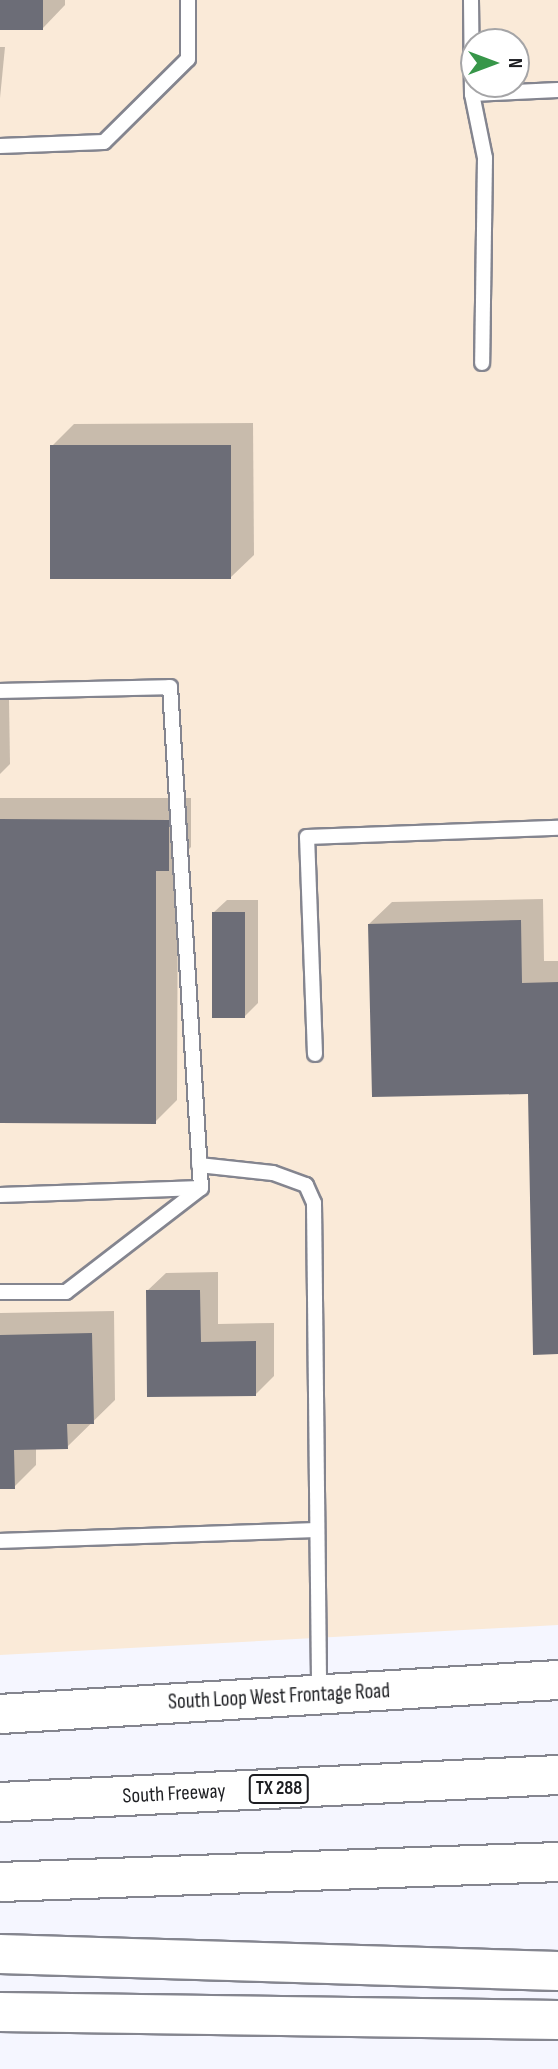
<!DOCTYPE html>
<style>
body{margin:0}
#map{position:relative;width:558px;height:2069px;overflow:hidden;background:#f5f6ff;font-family:"Sofia Sans Condensed",sans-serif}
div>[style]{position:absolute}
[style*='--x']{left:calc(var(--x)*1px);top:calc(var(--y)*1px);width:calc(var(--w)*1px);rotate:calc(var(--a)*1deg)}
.industrial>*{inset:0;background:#faead8}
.shadow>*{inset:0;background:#0003}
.building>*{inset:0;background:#6c6d77;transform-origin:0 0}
.roads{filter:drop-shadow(2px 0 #84858f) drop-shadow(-2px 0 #84858f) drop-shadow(0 2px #84858f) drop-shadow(0 -2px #84858f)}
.service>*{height:14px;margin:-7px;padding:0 7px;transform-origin:7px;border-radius:7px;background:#fff}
.secondary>*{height:38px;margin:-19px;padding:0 19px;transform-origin:19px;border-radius:19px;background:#fff}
.motorway>*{height:38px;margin:-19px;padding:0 19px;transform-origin:19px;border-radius:19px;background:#fff}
span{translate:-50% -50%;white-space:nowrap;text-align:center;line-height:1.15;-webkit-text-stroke:7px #fff;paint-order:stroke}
.shield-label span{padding:2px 5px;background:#fff;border:2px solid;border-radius:5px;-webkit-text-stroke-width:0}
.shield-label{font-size:19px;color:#1d1e22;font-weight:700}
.street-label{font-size:21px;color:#1d1e22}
.north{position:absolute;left:460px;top:28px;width:70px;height:70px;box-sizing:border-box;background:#fff;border:2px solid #a5a5a7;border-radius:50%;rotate:90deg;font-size:19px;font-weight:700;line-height:28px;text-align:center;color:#1d1e22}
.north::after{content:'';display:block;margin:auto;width:24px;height:32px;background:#379649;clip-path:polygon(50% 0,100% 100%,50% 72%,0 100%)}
</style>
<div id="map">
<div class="industrial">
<i style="clip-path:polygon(evenodd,0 0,558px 0,558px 1625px,0 1655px,0 0,474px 42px,516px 42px,516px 84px,474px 84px,474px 42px)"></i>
</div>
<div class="shadow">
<i style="clip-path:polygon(0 0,65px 0,65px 5px,43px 28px,0 28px)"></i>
<i style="clip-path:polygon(0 47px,5px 47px,0 98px)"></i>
<i style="clip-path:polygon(253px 423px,254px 555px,231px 577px,51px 447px,74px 424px)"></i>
<i style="clip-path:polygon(0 699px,9px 699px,10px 764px,0 774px)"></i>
<i style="clip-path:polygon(0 798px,191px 798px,191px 847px,178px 860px,177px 1100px,155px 1122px,0 1121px)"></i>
<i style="clip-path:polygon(543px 899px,544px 961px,558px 961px,558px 1352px,529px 1092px,369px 924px,392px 902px)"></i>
<i style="clip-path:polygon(227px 900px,258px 900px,258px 1003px,245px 1016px,213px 913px)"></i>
<i style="clip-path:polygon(218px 1272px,218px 1324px,274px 1323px,274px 1376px,256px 1394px,147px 1291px,166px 1273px)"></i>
<i style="clip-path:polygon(114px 1311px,115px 1400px,67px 1447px,36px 1448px,36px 1465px,14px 1487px,0 1487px,0 1313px)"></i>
</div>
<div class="building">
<i style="left:0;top:0;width:43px;height:30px"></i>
<i style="left:231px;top:445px;width:134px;height:181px;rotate:90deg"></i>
<i style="clip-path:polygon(0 819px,169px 820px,169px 871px,156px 871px,156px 1124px,0 1123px)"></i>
<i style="left:212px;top:912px;width:33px;height:106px"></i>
<i style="clip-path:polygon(521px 920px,522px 983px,558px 982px,558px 1354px,533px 1355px,528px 1094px,372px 1097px,368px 924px)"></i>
<i style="clip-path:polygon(146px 1290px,200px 1290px,201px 1342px,256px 1341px,256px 1396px,147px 1397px)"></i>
<i style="clip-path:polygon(92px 1333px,94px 1424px,67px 1424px,68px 1449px,14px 1450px,15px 1489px,0 1489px,0 1335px)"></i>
</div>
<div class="roads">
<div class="service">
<i style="--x:471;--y:0;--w:94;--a:89.4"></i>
<i style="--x:472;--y:94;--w:86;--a:-2.7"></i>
<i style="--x:472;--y:94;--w:65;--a:78.5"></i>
<i style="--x:485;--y:158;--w:205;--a:90.8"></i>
<i style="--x:0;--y:146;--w:104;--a:-2.2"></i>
<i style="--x:104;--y:142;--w:118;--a:-44.7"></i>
<i style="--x:188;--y:59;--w:59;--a:-90"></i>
<i style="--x:0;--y:691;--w:170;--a:-1.3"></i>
<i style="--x:170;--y:687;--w:502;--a:86.46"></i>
<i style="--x:315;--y:1054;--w:217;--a:-92.1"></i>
<i style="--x:307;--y:837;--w:251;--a:-2.1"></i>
<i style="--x:199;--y:1165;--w:74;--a:6.2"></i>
<i style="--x:273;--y:1173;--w:35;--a:20"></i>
<i style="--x:306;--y:1185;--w:20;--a:66"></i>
<i style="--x:314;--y:1203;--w:489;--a:89.4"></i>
<i style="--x:0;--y:1195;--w:201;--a:-2"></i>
<i style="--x:0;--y:1292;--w:66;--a:0"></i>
<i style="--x:66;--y:1292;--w:170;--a:-37.6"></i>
<i style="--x:0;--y:1541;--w:317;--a:-2"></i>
</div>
<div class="secondary">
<i style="--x:0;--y:1714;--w:559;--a:-3.49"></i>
</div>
<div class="motorway">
<i style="--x:0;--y:1802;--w:559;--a:-2.77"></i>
<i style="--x:0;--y:1882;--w:558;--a:-2.05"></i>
<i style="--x:0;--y:1954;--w:558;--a:1.75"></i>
<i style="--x:0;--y:2012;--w:558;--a:0.82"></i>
</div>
</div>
<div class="shield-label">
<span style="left:279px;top:1789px">TX 288</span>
</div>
<div class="street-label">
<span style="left:279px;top:1697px;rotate:-3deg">South Loop West Frontage Road</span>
<span style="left:174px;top:1794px;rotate:-3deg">South Freeway</span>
</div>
<div class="north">N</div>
</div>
